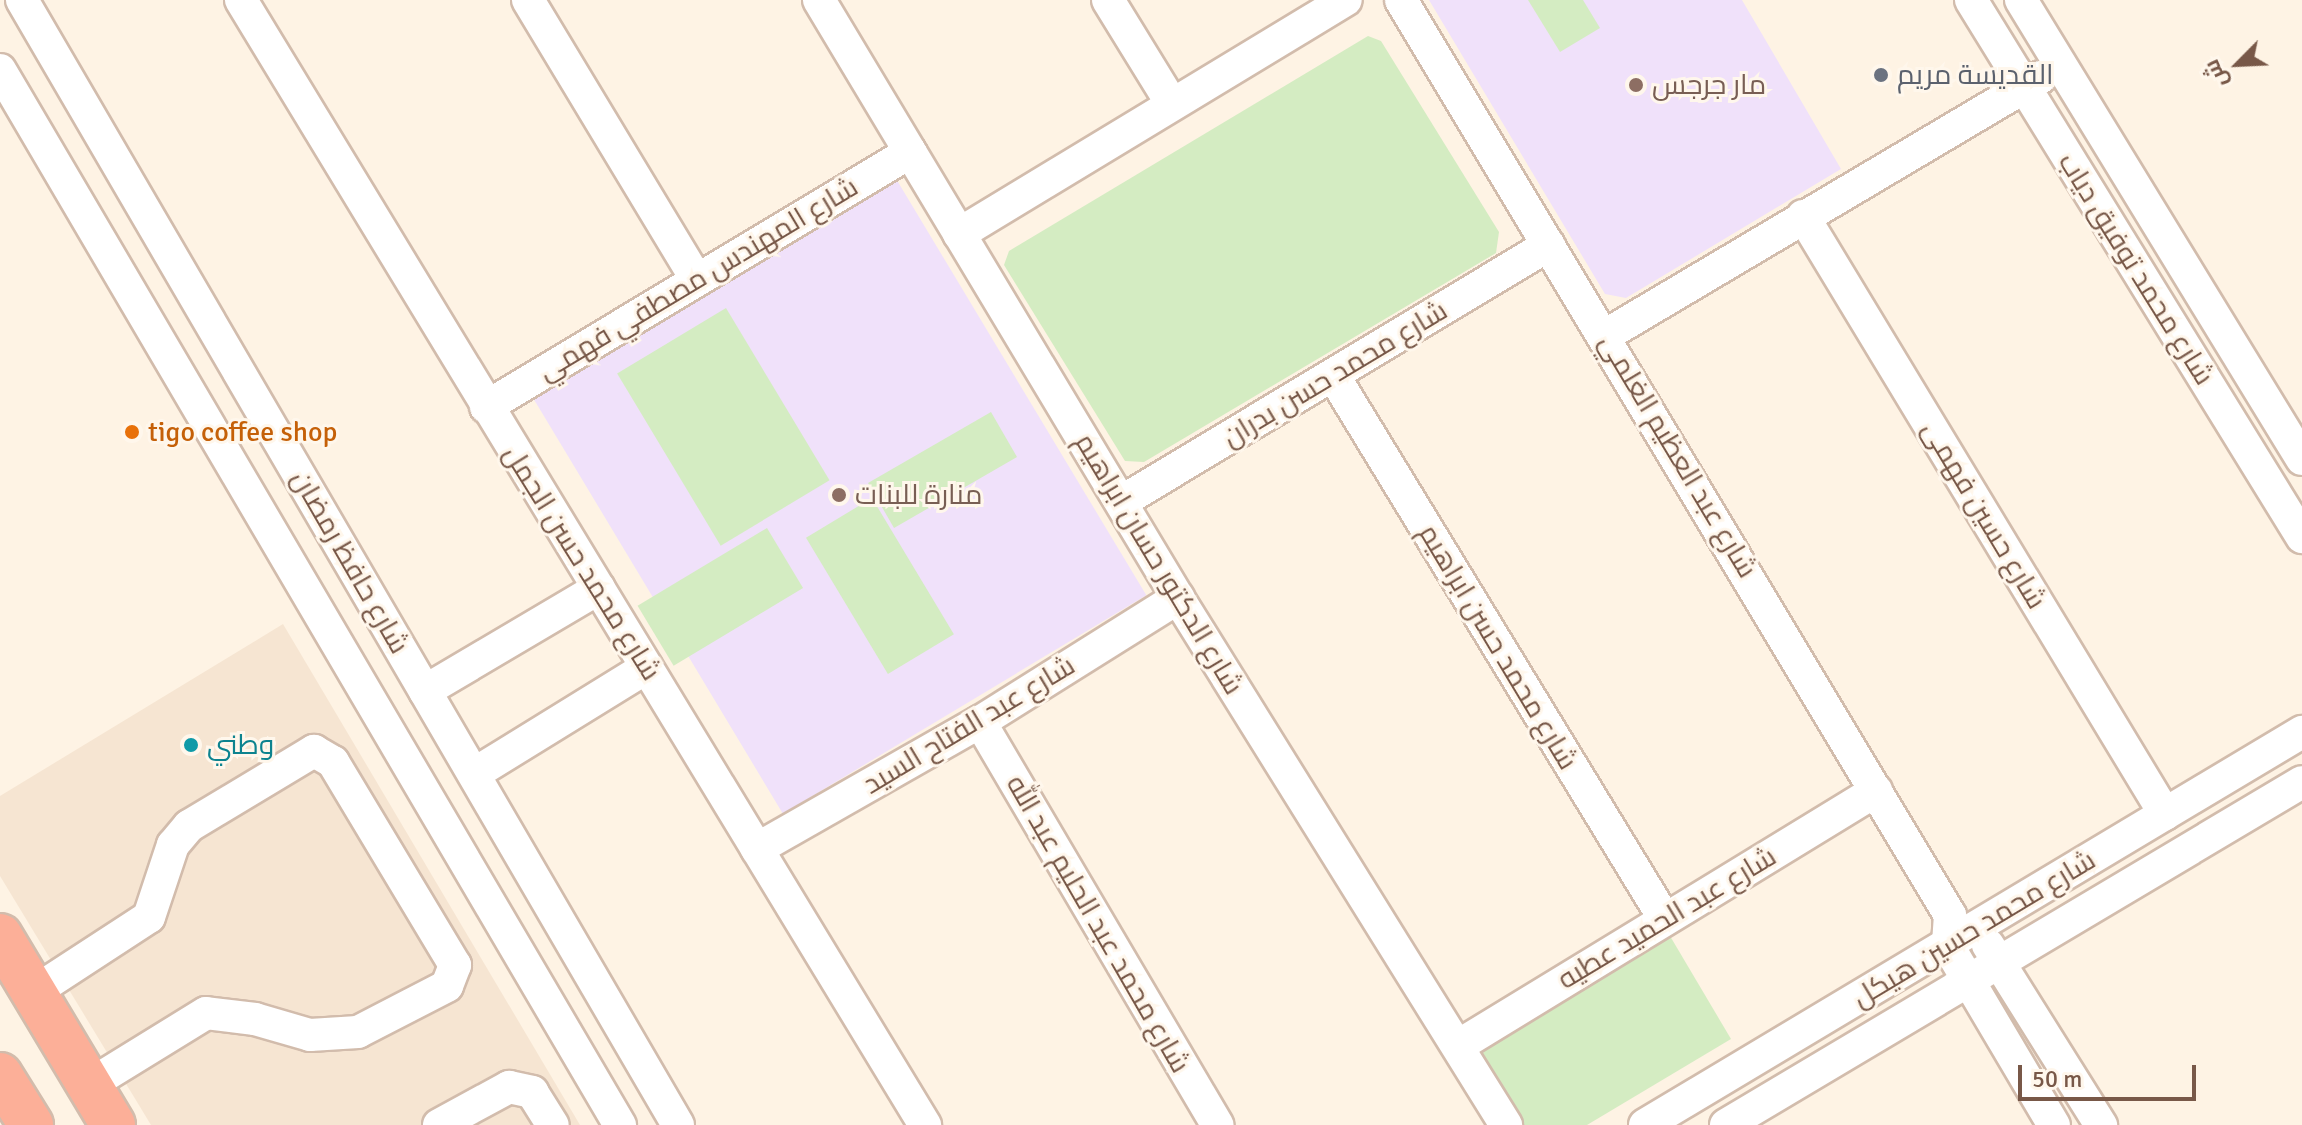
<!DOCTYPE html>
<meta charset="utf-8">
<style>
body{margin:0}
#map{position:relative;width:2302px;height:1125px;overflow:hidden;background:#fef3e4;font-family:Signika,Cairo,sans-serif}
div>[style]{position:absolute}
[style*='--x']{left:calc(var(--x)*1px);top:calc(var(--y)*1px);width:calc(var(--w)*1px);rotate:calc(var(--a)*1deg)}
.residential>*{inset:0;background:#f6e5d2}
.education>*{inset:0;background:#f0e1fa;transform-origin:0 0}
.green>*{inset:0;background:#d4ecc2;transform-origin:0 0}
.roads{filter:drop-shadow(2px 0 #d2bcac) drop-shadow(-2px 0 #d2bcac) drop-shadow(0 2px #d2bcac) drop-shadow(0 -2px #d2bcac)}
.minor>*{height:32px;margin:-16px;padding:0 16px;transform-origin:16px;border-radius:16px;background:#fff}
.highway>*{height:44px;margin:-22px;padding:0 22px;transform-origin:22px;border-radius:22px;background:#fcaf98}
.dots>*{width:22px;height:22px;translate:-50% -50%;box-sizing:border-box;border:4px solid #fff7ec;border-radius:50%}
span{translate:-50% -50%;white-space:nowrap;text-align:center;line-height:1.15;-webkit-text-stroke:6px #fff7ec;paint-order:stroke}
.worship-label{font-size:28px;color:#5b616d}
.left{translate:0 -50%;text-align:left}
.education-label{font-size:28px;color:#785e54}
.street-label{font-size:28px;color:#785848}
.food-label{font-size:28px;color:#c56008}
.culture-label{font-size:28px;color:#0d838f}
.north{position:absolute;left:2198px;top:24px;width:80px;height:80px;-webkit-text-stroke:6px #fff7ec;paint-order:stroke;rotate:246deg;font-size:22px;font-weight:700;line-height:32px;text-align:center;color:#785848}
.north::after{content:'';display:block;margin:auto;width:28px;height:36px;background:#785848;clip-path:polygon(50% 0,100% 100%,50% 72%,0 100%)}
.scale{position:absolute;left:2018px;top:1065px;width:178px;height:36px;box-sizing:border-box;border:4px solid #785848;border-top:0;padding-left:10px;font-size:24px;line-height:28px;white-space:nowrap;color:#785848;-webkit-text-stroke:6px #fff7ec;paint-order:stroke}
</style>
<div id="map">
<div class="residential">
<i style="clip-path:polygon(283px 624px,580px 1125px,151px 1125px,0 876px,0 796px)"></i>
</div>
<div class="education">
<i style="clip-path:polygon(1429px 0,1742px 0,1841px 169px,1626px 298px,1605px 294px)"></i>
<i style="left:895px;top:177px;width:488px;height:424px;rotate:59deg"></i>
</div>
<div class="green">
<i style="clip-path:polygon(1528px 0,1583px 0,1600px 28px,1560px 52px)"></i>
<i style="clip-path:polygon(1368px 36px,1381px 41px,1499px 232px,1496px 253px,1144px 462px,1125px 461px,1004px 265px,1009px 251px)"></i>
<i style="left:726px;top:308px;width:201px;height:127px;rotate:59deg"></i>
<i style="left:991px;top:412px;width:52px;height:142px;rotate:60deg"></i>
<i style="left:872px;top:498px;width:159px;height:77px;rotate:59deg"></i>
<i style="left:767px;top:528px;width:70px;height:151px;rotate:59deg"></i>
<i style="clip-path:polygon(1670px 936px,1731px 1039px,1587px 1125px,1524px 1125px,1479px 1051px)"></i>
</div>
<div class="roads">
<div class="minor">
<i style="--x:22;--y:0;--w:1302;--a:59.75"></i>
<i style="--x:241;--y:0;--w:1317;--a:58.7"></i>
<i style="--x:528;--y:0;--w:327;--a:58.9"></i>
<i style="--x:819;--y:0;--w:697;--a:59.02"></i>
<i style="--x:1178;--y:598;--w:621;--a:58.1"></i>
<i style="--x:1108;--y:0;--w:122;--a:58.4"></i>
<i style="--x:1401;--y:0;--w:1067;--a:59.04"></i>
<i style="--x:1950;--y:915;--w:31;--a:94"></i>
<i style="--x:1948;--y:946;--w:208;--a:59.4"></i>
<i style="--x:1971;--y:0;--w:631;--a:58.35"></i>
<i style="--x:2021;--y:0;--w:538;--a:58.53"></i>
<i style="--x:0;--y:70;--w:1224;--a:59.56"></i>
<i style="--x:1803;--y:216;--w:699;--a:58.81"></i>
<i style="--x:959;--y:234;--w:452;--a:-31.2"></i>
<i style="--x:1606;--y:335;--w:506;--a:-30.67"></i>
<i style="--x:1333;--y:375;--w:636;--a:58.63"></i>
<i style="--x:486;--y:407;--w:495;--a:-31"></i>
<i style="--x:1121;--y:502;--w:499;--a:-31"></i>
<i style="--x:425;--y:691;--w:202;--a:-30.6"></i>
<i style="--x:980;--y:722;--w:468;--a:59.5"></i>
<i style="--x:474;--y:774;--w:203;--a:-31.7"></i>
<i style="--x:757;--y:849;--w:257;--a:-29.7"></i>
<i style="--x:980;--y:722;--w:234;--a:-32.1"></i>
<i style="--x:1988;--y:945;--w:213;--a:57.9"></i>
<i style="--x:34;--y:992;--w:137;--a:-33.1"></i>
<i style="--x:149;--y:917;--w:76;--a:-71.6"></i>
<i style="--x:173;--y:845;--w:25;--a:-50"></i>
<i style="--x:189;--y:826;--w:146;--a:-31"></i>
<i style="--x:314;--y:751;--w:22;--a:30"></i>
<i style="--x:333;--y:762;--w:237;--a:59"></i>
<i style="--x:455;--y:965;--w:22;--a:111"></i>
<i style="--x:447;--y:986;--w:100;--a:152.7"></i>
<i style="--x:358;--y:1032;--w:48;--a:176.4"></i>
<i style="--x:310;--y:1035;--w:57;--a:-163.8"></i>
<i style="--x:255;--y:1019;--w:49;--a:-173"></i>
<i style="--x:206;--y:1013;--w:137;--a:148.4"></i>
<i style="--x:1458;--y:1046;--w:490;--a:-31.4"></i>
<i style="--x:439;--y:1125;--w:80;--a:-28.5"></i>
<i style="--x:509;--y:1087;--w:24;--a:12"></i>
<i style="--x:532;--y:1092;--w:39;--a:58"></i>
<i style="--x:1645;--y:1125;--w:766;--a:-30.89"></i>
<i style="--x:1726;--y:1125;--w:670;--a:-30.77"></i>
</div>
<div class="highway">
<i style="--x:0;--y:936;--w:220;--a:59.1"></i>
<i style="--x:0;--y:1075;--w:59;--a:58.2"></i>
</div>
</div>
<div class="dots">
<i style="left:1881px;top:75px;background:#6b7280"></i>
<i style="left:1636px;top:85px;background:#8d6e63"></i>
<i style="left:132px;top:432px;background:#e8710a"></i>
<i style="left:839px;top:495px;background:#8d6e63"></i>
<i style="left:191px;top:745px;background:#0f9aa8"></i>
</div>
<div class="worship-label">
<span class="left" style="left:1897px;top:75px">القديسة مريم</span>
</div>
<div class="education-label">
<span class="left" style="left:1652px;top:85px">مار جرجس</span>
<span class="left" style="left:855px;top:495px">منارة للبنات</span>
</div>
<div class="street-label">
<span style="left:2136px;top:269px;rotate:58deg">شارع محمد توفيق دياب</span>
<span style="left:698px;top:279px;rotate:-31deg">شارع المهندس مصطفي فهمي</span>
<span style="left:1335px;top:374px;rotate:-31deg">شارع محمد حسن بدران</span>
<span style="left:1678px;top:456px;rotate:59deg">شارع عبد العظيم الغلمي</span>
<span style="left:1984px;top:515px;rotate:59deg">شارع حسين فهمى</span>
<span style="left:350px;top:562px;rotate:60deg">شارع حافظ رمضان</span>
<span style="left:582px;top:563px;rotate:58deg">شارع محمد حسن الجمل</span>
<span style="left:1159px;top:564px;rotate:59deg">شارع الدكتور حسان ابراهيم</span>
<span style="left:1498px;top:647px;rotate:59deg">شارع محمد حسن ابراهيم</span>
<span style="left:969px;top:725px;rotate:-31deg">شارع عبد الفتاح السيد</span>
<span style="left:1667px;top:918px;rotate:-31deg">شارع عبد الحميد عطيه</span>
<span style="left:1098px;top:924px;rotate:60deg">شارع محمد عبد الحليم عبد الله</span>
<span style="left:1974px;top:929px;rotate:-31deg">شارع محمد حسين هيكل</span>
</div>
<div class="food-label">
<span class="left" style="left:148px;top:432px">tigo coffee shop</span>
</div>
<div class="culture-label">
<span class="left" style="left:207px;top:745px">وطني</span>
</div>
<div class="north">ش</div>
<div class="scale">50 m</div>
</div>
